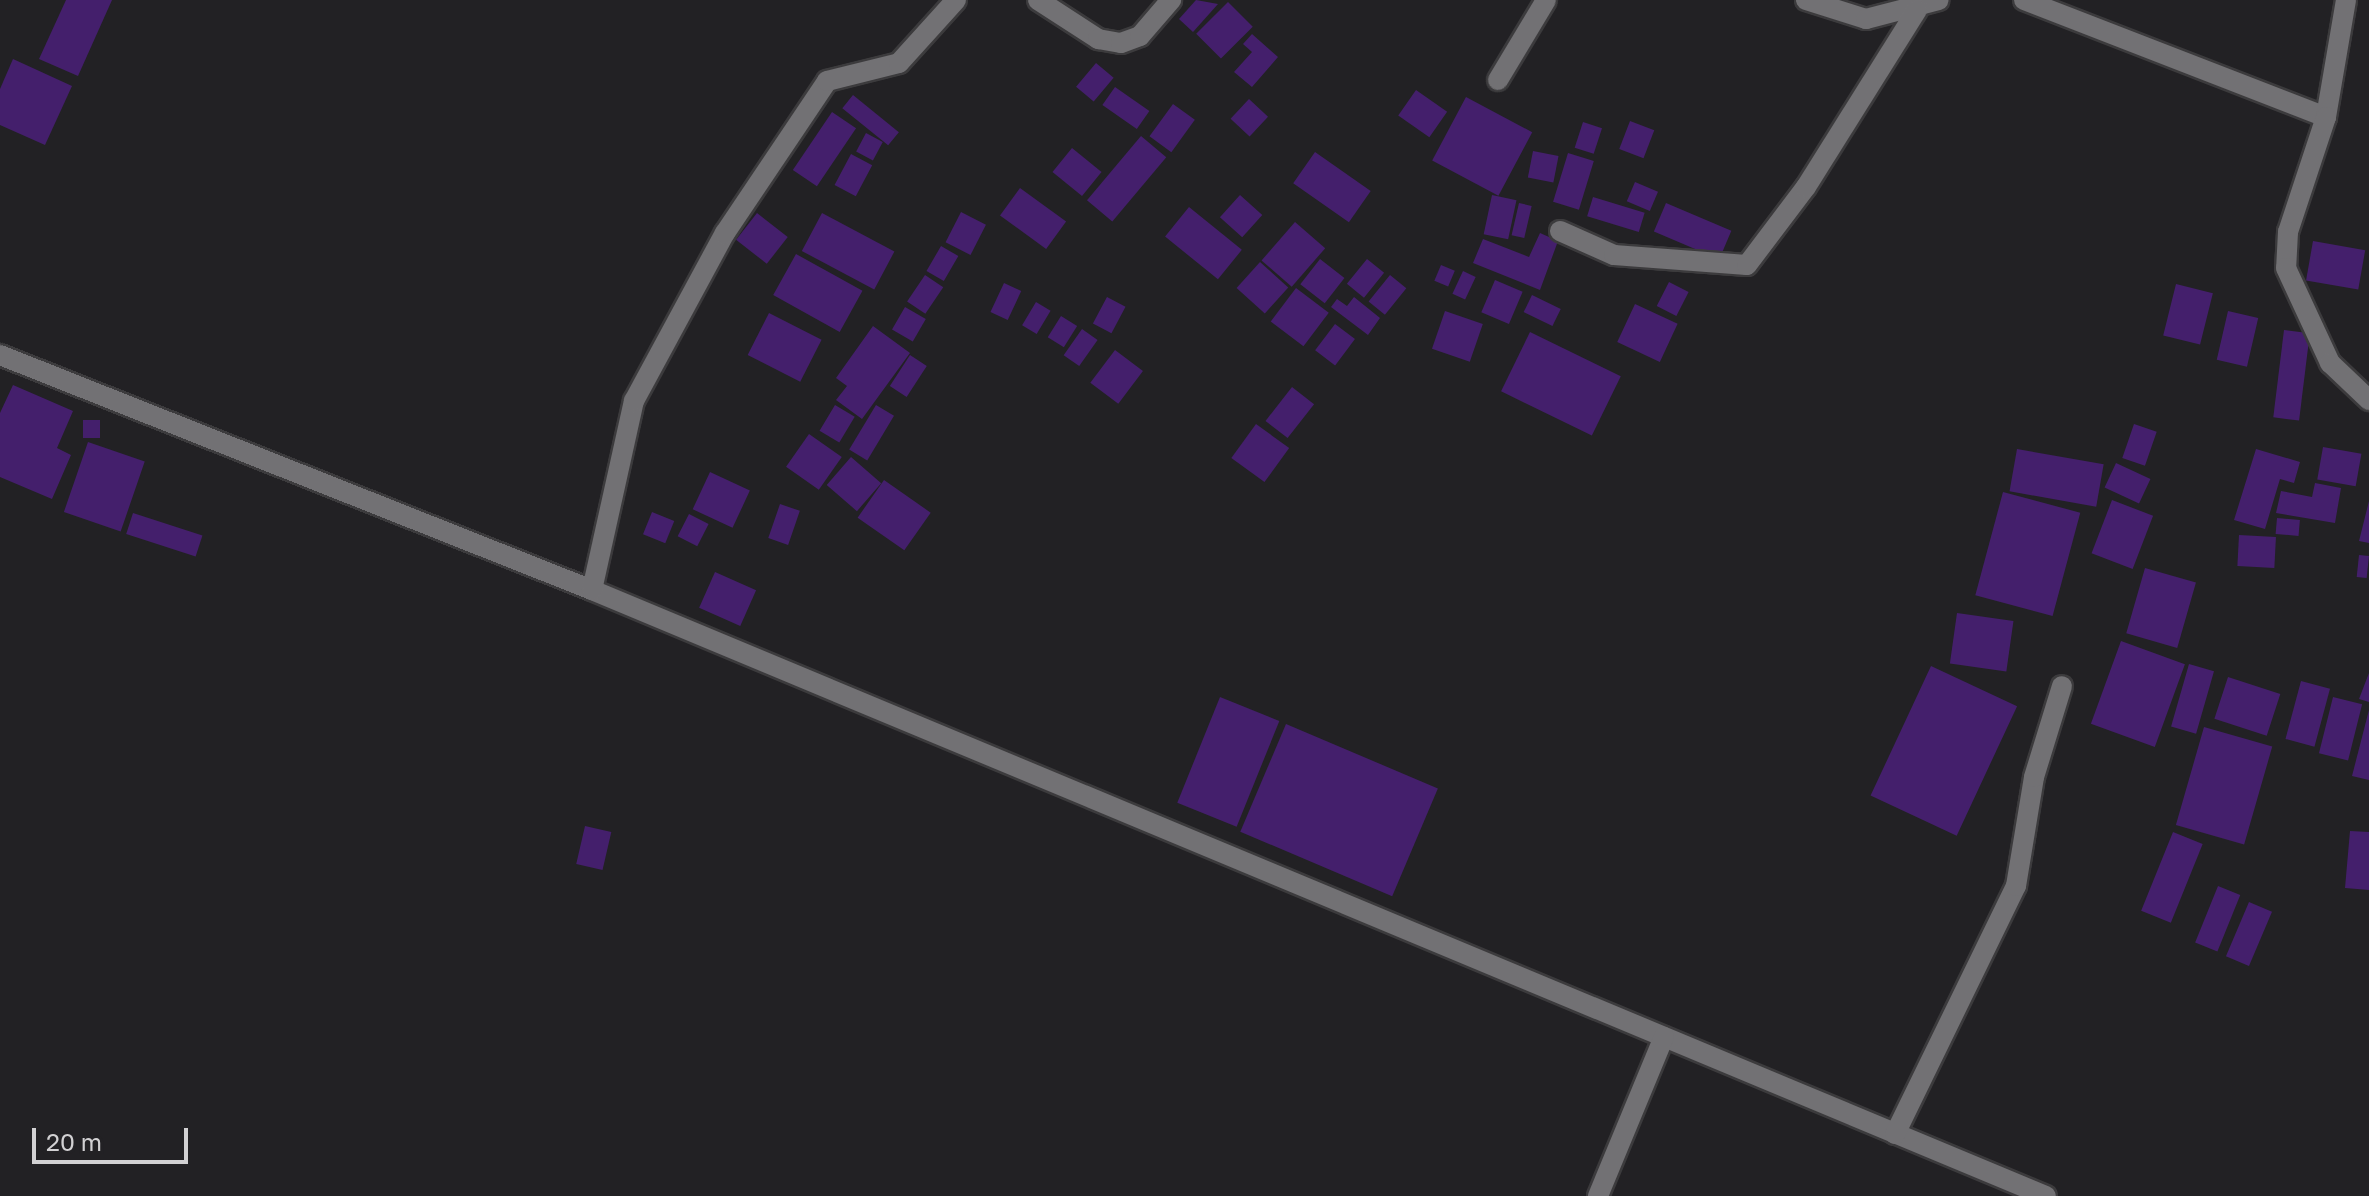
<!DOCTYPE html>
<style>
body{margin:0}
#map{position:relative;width:2369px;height:1196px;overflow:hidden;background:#222124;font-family:"Golos Text",sans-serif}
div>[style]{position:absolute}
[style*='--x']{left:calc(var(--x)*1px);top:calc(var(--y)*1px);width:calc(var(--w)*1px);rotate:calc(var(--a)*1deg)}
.building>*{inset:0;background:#441f6c;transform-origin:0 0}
.roads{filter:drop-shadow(2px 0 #3c3b3d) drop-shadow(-2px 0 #3c3b3d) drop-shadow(0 2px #3c3b3d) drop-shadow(0 -2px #3c3b3d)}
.minor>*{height:20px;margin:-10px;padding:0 10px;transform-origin:10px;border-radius:10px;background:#727174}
span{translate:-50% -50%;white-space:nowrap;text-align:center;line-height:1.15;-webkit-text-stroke:6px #222124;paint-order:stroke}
.scale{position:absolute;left:32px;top:1128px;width:156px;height:36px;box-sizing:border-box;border:4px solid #d2d1d3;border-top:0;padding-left:10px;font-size:24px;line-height:28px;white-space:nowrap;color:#d2d1d3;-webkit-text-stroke:6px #222124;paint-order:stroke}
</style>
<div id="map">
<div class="building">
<i style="clip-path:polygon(66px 0,112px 0,78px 76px,39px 59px)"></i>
<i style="clip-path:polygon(1196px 0,1218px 4px,1193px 32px,1179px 19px)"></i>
<i style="left:1228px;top:2px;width:35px;height:45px;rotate:45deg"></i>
<i style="clip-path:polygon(1252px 34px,1278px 57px,1252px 87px,1234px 72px,1252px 52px,1243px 44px)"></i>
<i style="clip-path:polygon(13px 59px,72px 86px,45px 145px,0 125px,0 89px)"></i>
<i style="left:1096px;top:63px;width:23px;height:31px;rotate:40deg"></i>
<i style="left:1115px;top:87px;width:42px;height:22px;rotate:35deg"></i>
<i style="left:1416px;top:90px;width:38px;height:31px;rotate:35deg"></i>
<i style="left:853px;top:95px;width:59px;height:17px;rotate:39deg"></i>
<i style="left:1466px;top:97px;width:75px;height:72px;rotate:28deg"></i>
<i style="left:1249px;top:99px;width:26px;height:27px;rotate:43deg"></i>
<i style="left:1173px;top:104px;width:27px;height:40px;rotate:36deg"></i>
<i style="left:832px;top:112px;width:29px;height:70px;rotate:34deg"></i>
<i style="left:1630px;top:121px;width:26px;height:30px;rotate:21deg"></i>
<i style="left:1583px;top:122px;width:20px;height:27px;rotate:18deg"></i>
<i style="left:866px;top:133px;width:19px;height:21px;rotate:28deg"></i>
<i style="left:1141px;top:136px;width:33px;height:84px;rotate:40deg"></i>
<i style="left:1072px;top:148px;width:38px;height:31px;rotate:39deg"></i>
<i style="left:1533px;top:151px;width:26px;height:27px;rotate:11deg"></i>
<i style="left:1315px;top:152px;width:68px;height:38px;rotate:35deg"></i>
<i style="left:1568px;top:153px;width:27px;height:51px;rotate:17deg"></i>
<i style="left:851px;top:154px;width:24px;height:35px;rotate:28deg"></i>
<i style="left:1635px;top:182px;width:25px;height:21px;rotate:23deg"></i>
<i style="left:1020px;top:188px;width:57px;height:34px;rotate:36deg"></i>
<i style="left:1240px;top:195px;width:30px;height:30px;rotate:42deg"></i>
<i style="left:1492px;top:195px;width:25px;height:40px;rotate:12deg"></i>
<i style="left:1593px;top:197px;width:54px;height:20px;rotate:17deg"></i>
<i style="left:1519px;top:203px;width:13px;height:33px;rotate:13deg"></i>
<i style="left:1666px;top:203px;width:71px;height:31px;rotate:23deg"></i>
<i style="left:1189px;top:207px;width:68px;height:38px;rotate:39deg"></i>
<i style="left:961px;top:212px;width:28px;height:34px;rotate:27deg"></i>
<i style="left:757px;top:213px;width:39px;height:34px;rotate:38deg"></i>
<i style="left:822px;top:213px;width:82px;height:43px;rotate:28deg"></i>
<i style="left:1295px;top:222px;width:40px;height:51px;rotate:41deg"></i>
<i style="clip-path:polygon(1540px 233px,1558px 241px,1540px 290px,1473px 263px,1483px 239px,1529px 257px)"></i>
<i style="left:2313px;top:241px;width:53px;height:40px;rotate:10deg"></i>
<i style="left:941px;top:246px;width:20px;height:29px;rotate:30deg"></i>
<i style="left:796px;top:254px;width:76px;height:47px;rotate:29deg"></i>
<i style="left:1320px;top:259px;width:31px;height:32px;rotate:38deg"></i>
<i style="left:1367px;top:259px;width:22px;height:32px;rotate:39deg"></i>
<i style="left:1260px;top:262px;width:38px;height:35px;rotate:42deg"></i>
<i style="left:1441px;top:265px;width:15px;height:17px;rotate:23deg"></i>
<i style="left:1463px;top:271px;width:14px;height:25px;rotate:25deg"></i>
<i style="left:925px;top:275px;width:22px;height:32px;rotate:34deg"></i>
<i style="left:1390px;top:275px;width:21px;height:34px;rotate:39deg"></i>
<i style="left:1495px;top:280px;width:30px;height:35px;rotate:23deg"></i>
<i style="left:1669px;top:282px;width:22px;height:27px;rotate:27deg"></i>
<i style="left:1004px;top:283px;width:19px;height:32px;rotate:25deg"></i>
<i style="left:2176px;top:284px;width:38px;height:53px;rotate:14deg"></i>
<i style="left:1296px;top:288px;width:41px;height:42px;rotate:37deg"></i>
<i style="left:1532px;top:295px;width:32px;height:19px;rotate:26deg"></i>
<i style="left:1107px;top:297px;width:21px;height:30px;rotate:28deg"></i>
<i style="clip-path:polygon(1354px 297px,1380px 318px,1368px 335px,1331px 307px,1337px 299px,1347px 306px)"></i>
<i style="left:1036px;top:302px;width:17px;height:27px;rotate:31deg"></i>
<i style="left:1635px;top:304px;width:47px;height:42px;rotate:25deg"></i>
<i style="left:905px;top:307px;width:24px;height:26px;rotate:30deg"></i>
<i style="left:1445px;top:311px;width:40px;height:40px;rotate:19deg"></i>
<i style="left:2228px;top:311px;width:31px;height:50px;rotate:13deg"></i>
<i style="left:769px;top:313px;width:59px;height:47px;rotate:27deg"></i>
<i style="left:1061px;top:316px;width:19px;height:25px;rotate:32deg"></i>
<i style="left:1335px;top:324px;width:25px;height:33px;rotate:37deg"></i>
<i style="clip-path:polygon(873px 326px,910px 353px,862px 419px,836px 400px,847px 386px,836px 378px)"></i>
<i style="left:1082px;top:329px;width:19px;height:32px;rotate:35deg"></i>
<i style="left:2284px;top:330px;width:26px;height:88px;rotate:7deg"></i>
<i style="left:1530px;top:332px;width:101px;height:66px;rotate:26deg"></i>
<i style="left:1115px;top:350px;width:35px;height:41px;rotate:37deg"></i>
<i style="left:910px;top:355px;width:20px;height:37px;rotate:33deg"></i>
<i style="clip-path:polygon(13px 385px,73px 411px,57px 448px,71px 455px,52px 499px,0 477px,0 413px)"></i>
<i style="left:1292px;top:387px;width:28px;height:43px;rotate:38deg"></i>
<i style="left:835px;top:405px;width:23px;height:30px;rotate:31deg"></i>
<i style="left:876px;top:405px;width:21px;height:52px;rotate:31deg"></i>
<i style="left:100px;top:420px;width:18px;height:17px;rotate:90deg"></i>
<i style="left:1256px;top:424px;width:41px;height:42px;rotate:36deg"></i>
<i style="left:2134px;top:424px;width:24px;height:36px;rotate:19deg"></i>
<i style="left:809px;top:434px;width:40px;height:40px;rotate:35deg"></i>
<i style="left:88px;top:442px;width:60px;height:74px;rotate:19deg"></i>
<i style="left:2323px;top:447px;width:39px;height:33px;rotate:10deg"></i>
<i style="left:2017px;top:449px;width:88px;height:43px;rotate:10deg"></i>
<i style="clip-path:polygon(2256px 449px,2300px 462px,2294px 483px,2280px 479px,2265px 529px,2234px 520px)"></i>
<i style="left:851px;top:457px;width:40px;height:37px;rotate:41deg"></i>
<i style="left:2116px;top:463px;width:38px;height:27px;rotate:25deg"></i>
<i style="left:710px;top:472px;width:44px;height:41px;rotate:25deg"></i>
<i style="left:884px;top:480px;width:57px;height:46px;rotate:35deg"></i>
<i style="clip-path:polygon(2315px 483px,2341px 488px,2335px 523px,2276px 513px,2281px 491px,2312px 497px)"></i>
<i style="left:2003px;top:492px;width:80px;height:107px;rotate:15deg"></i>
<i style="left:2112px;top:500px;width:44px;height:57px;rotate:21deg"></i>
<i style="clip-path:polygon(2369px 501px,2369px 543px,2359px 541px)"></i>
<i style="left:780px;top:504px;width:21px;height:36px;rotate:19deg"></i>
<i style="left:652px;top:512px;width:24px;height:24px;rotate:22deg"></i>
<i style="left:133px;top:513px;width:73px;height:22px;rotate:18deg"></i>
<i style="left:689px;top:514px;width:22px;height:25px;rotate:27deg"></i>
<i style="left:2277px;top:518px;width:23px;height:16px;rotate:5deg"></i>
<i style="left:2239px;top:535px;width:37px;height:31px;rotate:3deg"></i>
<i style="left:2359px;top:555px;width:10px;height:22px;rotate:6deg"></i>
<i style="left:2145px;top:568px;width:53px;height:68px;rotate:16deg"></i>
<i style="left:715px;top:572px;width:45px;height:39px;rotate:24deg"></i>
<i style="left:1957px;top:613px;width:57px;height:51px;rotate:8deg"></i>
<i style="left:2121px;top:641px;width:68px;height:88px;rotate:20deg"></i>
<i style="left:2189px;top:664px;width:26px;height:65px;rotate:16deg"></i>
<i style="left:1931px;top:666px;width:95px;height:143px;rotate:25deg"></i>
<i style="clip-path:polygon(2369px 673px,2369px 702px,2359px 699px)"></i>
<i style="left:2228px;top:677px;width:55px;height:44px;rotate:18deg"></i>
<i style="left:2301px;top:681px;width:30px;height:60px;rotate:15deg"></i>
<i style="left:1220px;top:697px;width:64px;height:114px;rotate:22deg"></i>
<i style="left:2333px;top:697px;width:30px;height:58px;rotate:14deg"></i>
<i style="clip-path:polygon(2369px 710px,2369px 780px,2352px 776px)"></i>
<i style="left:1286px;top:724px;width:165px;height:117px;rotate:23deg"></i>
<i style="left:2204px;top:727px;width:71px;height:102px;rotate:16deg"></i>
<i style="left:585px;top:826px;width:27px;height:39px;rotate:13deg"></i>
<i style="clip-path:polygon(2350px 831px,2369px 832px,2369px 890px,2345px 888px)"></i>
<i style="left:2173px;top:832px;width:32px;height:85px;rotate:22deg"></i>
<i style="left:2218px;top:886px;width:24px;height:61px;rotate:22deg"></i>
<i style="left:2249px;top:902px;width:25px;height:59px;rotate:23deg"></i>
</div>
<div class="roads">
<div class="minor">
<i style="--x:1038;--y:0;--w:72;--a:33"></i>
<i style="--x:1098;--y:39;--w:23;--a:10"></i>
<i style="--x:1121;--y:43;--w:20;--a:-20"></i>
<i style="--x:1140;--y:36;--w:48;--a:-49.3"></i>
<i style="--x:1806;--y:0;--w:63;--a:17.6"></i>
<i style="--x:1866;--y:19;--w:75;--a:-14.6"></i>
<i style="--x:2024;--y:0;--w:324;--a:21.2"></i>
<i style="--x:2346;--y:0;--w:119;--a:99.7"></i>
<i style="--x:2326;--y:117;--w:121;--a:108.3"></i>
<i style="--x:2288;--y:232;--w:36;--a:93"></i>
<i style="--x:2286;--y:268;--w:105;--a:65.1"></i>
<i style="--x:2330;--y:363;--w:54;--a:43.5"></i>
<i style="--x:1498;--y:80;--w:93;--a:-59"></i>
<i style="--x:1560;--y:231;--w:59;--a:24"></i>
<i style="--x:1614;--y:255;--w:133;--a:4.3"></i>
<i style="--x:1747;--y:265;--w:98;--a:-52.9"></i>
<i style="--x:1806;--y:187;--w:209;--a:-57.9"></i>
<i style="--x:0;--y:355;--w:637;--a:21.65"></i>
<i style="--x:592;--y:590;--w:1575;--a:22.63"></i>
<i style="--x:592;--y:590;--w:194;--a:-77.5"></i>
<i style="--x:634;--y:401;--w:191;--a:-61.6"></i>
<i style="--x:725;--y:233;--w:183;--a:-56.1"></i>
<i style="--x:827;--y:81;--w:74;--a:-14"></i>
<i style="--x:899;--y:63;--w:85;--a:-47.9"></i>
<i style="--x:1895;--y:1134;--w:276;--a:-64"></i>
<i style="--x:2016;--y:886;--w:110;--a:-80.6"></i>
<i style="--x:2034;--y:777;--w:95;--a:-72.9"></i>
<i style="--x:1598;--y:1196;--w:172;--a:-67.5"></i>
</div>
</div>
<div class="scale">20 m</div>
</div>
